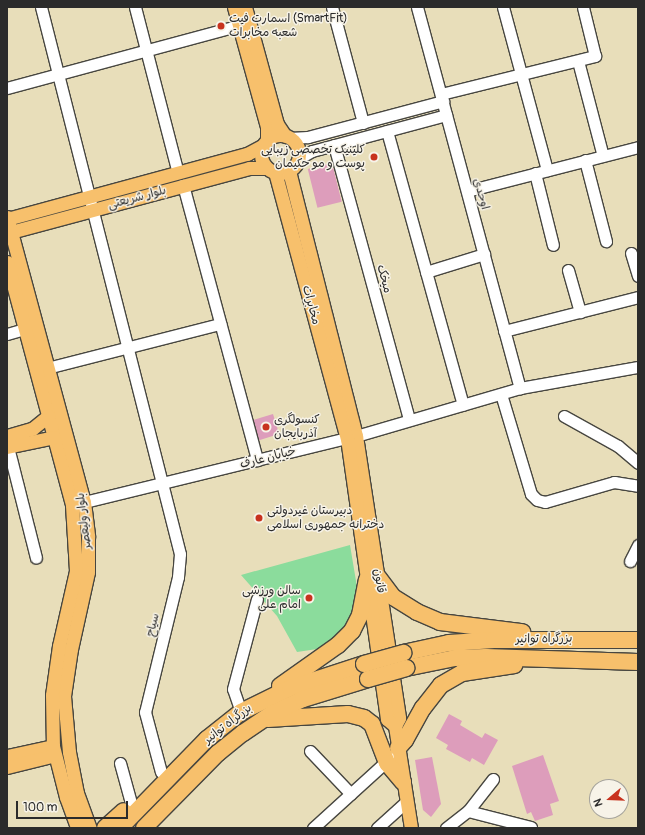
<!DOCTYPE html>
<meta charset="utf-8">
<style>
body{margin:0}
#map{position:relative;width:645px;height:835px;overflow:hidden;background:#e8deba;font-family:Pangolin,"Playpen Sans Arabic",sans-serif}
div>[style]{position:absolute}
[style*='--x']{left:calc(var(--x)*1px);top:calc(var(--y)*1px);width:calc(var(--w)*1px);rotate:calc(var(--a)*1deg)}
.green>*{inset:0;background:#8bdc9c}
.building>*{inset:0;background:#dd9dbb;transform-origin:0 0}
.roads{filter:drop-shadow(1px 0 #474640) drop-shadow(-1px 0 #474640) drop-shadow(0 1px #474640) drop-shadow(0 -1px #474640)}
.minor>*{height:11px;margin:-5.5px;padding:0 5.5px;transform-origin:5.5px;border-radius:5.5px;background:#fff}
.major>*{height:13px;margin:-6.5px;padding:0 6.5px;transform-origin:6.5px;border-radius:6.5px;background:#f7c06c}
.major>.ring{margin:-6.5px;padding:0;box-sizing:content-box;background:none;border:13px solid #f7c06c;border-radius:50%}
.highway>*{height:16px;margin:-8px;padding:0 8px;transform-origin:8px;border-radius:8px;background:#f7c06c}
.bridges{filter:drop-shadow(1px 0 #474640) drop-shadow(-1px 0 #474640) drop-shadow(0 1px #474640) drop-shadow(0 -1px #474640)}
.highway-bridge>*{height:16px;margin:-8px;padding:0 8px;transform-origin:8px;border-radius:8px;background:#f7c06c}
.dots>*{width:11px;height:11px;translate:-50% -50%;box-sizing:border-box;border:2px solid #f7f3e8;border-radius:50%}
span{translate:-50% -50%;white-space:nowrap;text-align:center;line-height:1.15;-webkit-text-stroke:3px #f7f3e8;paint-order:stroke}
.poi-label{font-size:12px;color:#2b2b2b}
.left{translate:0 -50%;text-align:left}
.right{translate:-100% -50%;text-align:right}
.street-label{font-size:12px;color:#2b2b2b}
.frame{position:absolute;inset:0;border:8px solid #2b2b2b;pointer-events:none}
.north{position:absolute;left:589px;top:779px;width:40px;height:40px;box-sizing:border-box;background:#f7f3e8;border:1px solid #a5a39c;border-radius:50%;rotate:251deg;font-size:11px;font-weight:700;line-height:16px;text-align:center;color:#2b2b2b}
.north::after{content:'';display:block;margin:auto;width:14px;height:18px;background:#c8321e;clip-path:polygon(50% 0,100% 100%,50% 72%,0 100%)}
.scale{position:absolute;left:16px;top:801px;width:112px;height:18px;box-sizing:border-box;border:2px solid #2b2b2b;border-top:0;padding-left:5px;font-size:12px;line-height:14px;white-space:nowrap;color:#2b2b2b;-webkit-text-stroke:3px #f7f3e8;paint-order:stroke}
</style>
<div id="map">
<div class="green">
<i style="clip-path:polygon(350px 545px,357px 587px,356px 608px,350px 626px,324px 648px,297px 652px,277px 616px,241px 575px)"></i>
</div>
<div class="building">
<i style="left:332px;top:163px;width:40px;height:25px;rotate:76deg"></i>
<i style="left:273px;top:414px;width:21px;height:21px;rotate:73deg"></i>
<i style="clip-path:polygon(449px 714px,462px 721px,460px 725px,482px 738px,485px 733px,498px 740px,484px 765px,472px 758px,470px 762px,446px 749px,448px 745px,436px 738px)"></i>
<i style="clip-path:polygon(543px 755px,559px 801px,550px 804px,553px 815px,535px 821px,531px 812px,527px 814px,512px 766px)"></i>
<i style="clip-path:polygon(432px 757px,441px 804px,431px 817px,423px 810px,415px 760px)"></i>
</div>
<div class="roads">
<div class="minor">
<i style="--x:41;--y:7;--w:564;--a:75.74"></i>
<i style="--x:180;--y:554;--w:23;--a:95"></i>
<i style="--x:178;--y:577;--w:139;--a:103.7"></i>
<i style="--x:145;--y:712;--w:62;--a:75.1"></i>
<i style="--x:135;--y:7;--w:171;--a:75.5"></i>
<i style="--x:332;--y:7;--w:120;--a:75"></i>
<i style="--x:417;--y:7;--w:395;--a:74.9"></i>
<i style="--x:503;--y:7;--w:169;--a:74.9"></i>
<i style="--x:578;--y:61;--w:98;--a:75.3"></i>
<i style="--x:7;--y:88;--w:241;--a:-15.1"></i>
<i style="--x:441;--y:94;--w:159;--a:-13.9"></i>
<i style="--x:595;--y:56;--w:50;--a:-103.8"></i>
<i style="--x:387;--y:131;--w:284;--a:74.5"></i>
<i style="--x:289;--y:138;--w:19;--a:-3"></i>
<i style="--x:308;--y:137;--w:140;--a:-14.9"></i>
<i style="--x:334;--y:145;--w:285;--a:74.7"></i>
<i style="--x:298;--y:159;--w:16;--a:-30"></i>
<i style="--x:312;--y:151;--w:139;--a:-15"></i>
<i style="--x:585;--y:160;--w:84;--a:75.5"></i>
<i style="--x:535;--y:173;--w:74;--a:76"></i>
<i style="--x:183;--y:185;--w:285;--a:74.9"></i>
<i style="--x:467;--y:191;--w:177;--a:-14.4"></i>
<i style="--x:631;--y:253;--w:24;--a:73"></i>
<i style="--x:568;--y:270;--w:44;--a:74.1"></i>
<i style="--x:426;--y:272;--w:61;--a:-17.2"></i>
<i style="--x:504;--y:331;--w:138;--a:-14.2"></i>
<i style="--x:7;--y:334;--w:19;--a:-16"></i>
<i style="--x:47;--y:368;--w:179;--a:-14.3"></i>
<i style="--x:501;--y:394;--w:104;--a:73.3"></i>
<i style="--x:531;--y:494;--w:8;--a:45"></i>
<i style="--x:537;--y:500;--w:8;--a:14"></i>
<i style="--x:545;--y:502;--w:72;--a:-16.2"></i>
<i style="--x:614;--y:482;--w:24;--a:9"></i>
<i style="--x:564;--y:416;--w:62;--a:29.1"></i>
<i style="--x:618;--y:446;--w:26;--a:40"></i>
<i style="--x:356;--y:436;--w:171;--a:-16.3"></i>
<i style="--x:520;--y:388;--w:120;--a:-10.1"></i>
<i style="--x:8;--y:447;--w:114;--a:75.8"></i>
<i style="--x:84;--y:502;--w:271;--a:-13.7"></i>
<i style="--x:630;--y:561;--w:18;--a:-63"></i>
<i style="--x:241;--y:712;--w:24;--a:-109"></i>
<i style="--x:233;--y:689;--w:93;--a:-75.1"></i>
<i style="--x:310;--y:751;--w:59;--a:46.4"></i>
<i style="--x:120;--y:763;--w:41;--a:74.6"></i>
<i style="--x:493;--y:779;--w:41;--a:128"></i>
<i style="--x:468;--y:811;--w:65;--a:14.3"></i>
<i style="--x:313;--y:828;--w:105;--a:-42.3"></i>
<i style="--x:377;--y:828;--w:39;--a:-42"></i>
<i style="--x:446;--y:828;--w:28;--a:-38"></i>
</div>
<div class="major">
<i style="--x:234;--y:7;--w:124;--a:74.6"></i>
<i style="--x:267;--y:127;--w:14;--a:90"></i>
<i style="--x:245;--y:7;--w:121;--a:74.7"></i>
<i style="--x:277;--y:124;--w:14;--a:56"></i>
<i class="ring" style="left:261px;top:135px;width:25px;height:25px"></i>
<i style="--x:289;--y:171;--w:273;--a:75.8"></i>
<i style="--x:356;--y:436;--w:285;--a:81.3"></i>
<i style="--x:399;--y:718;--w:9;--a:117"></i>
<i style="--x:395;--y:726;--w:103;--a:81.1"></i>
<i style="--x:275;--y:172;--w:276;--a:74.9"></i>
<i style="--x:347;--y:438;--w:284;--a:81.9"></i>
<i style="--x:387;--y:719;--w:11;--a:41"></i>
<i style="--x:7;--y:217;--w:295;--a:74.9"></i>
<i style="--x:84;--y:502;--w:35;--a:83"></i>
<i style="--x:88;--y:537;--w:35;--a:90"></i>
<i style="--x:88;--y:572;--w:79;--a:102.4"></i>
<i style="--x:71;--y:649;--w:48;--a:98.5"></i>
<i style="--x:64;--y:696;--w:56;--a:84.9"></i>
<i style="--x:69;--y:752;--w:42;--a:79"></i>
<i style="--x:77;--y:793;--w:37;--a:70"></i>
<i style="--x:7;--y:219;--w:249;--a:-15.2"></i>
<i style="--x:247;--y:154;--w:19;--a:-28"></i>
<i style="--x:7;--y:233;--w:251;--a:-15"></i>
<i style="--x:249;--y:168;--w:18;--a:0"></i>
<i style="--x:7;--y:262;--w:252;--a:75"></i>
<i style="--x:72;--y:505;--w:66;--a:86.5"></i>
<i style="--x:76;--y:571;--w:77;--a:102.8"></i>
<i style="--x:59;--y:646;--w:49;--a:98.1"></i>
<i style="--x:52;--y:695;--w:51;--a:88.9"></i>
<i style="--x:53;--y:746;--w:53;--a:75.7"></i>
<i style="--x:66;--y:797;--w:33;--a:70"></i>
<i style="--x:7;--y:436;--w:26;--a:-16"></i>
<i style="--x:32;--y:429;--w:21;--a:-39"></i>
<i style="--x:7;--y:447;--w:48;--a:-12"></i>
<i style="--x:7;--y:756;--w:47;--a:-12.3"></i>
<i style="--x:7;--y:767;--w:49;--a:-14"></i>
</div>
<div class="highway">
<i style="--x:378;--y:577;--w:25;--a:53"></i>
<i style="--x:393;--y:597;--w:28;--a:32"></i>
<i style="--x:417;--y:612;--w:25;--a:23"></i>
<i style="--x:440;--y:622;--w:83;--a:7"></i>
<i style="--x:403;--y:653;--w:47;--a:-12.3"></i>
<i style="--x:449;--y:643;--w:45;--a:-3.8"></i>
<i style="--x:494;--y:640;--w:144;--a:0"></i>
<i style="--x:406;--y:668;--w:50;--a:-11.5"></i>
<i style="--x:455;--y:658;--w:31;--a:-2"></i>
<i style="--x:486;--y:657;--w:152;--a:1.9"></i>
<i style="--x:280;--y:686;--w:71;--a:-35.3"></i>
<i style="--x:338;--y:645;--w:20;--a:-45"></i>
<i style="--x:352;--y:631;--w:18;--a:-63"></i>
<i style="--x:360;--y:615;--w:36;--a:-79"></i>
<i style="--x:268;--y:719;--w:80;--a:-3.6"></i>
<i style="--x:348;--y:714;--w:16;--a:14"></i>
<i style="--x:364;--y:718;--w:10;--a:37"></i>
<i style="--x:372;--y:724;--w:42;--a:69"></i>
<i style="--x:387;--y:763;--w:25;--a:50"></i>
<i style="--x:398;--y:748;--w:11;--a:-49"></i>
<i style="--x:405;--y:740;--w:37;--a:-61"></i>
<i style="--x:423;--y:708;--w:29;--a:-52"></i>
<i style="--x:441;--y:685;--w:24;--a:-30"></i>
<i style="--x:462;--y:673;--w:53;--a:-8.7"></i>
<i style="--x:105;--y:828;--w:25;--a:-42"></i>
<i style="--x:120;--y:828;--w:124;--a:-45.7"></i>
<i style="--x:207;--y:739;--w:43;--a:-38.5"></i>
<i style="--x:241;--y:712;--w:55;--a:-26.1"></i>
<i style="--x:290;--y:688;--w:78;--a:-18"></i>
<i style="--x:144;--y:828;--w:105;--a:-45.4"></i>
<i style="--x:218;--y:753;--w:32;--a:-39"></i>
<i style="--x:243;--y:733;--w:36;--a:-34"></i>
<i style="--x:273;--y:713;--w:33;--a:-25"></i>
<i style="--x:303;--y:699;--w:68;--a:-17.1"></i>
</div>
</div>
<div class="bridges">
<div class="highway-bridge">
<i style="--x:364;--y:664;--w:41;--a:-15.8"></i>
<i style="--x:368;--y:679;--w:40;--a:-16"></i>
</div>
</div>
<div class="dots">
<i style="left:221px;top:26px;background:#c8321e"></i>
<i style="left:374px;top:157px;background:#c8321e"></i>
<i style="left:266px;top:427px;background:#c8321e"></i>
<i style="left:259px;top:518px;background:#c8321e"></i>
<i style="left:309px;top:598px;background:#c8321e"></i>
</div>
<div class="poi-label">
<span class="left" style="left:229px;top:26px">اسمارت فیت (SmartFit)<br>شعبه مخابرات</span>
<span class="right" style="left:365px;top:157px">کلینیک تخصصی زیبایی<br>پوست و مو حکیمان</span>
<span class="left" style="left:274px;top:427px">کنسولگری<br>آذربایجان</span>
<span class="left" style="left:267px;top:518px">دبیرستان غیردولتی<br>دخترانه جمهوری اسلامی</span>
<span class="right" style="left:301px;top:598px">سالن ورزشی<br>امام علی</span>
</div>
<div class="street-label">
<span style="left:481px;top:194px;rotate:75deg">اوحدی</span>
<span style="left:137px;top:198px;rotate:-15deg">بلوار شریعتى</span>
<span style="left:384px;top:279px;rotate:75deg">میخک</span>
<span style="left:311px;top:305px;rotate:75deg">مخابرات</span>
<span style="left:268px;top:458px;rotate:-14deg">خیابان عارف</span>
<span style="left:84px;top:521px;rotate:-97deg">بلوار ولیعصر</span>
<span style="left:379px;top:581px;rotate:81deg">قانون</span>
<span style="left:153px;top:625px;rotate:-76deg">سیاح</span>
<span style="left:544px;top:639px;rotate:-1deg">بزرگراه توانیر</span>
<span style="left:228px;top:724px;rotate:-38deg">بزرگراه توانیر</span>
</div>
<div class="frame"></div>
<div class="north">N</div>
<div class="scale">100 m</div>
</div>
